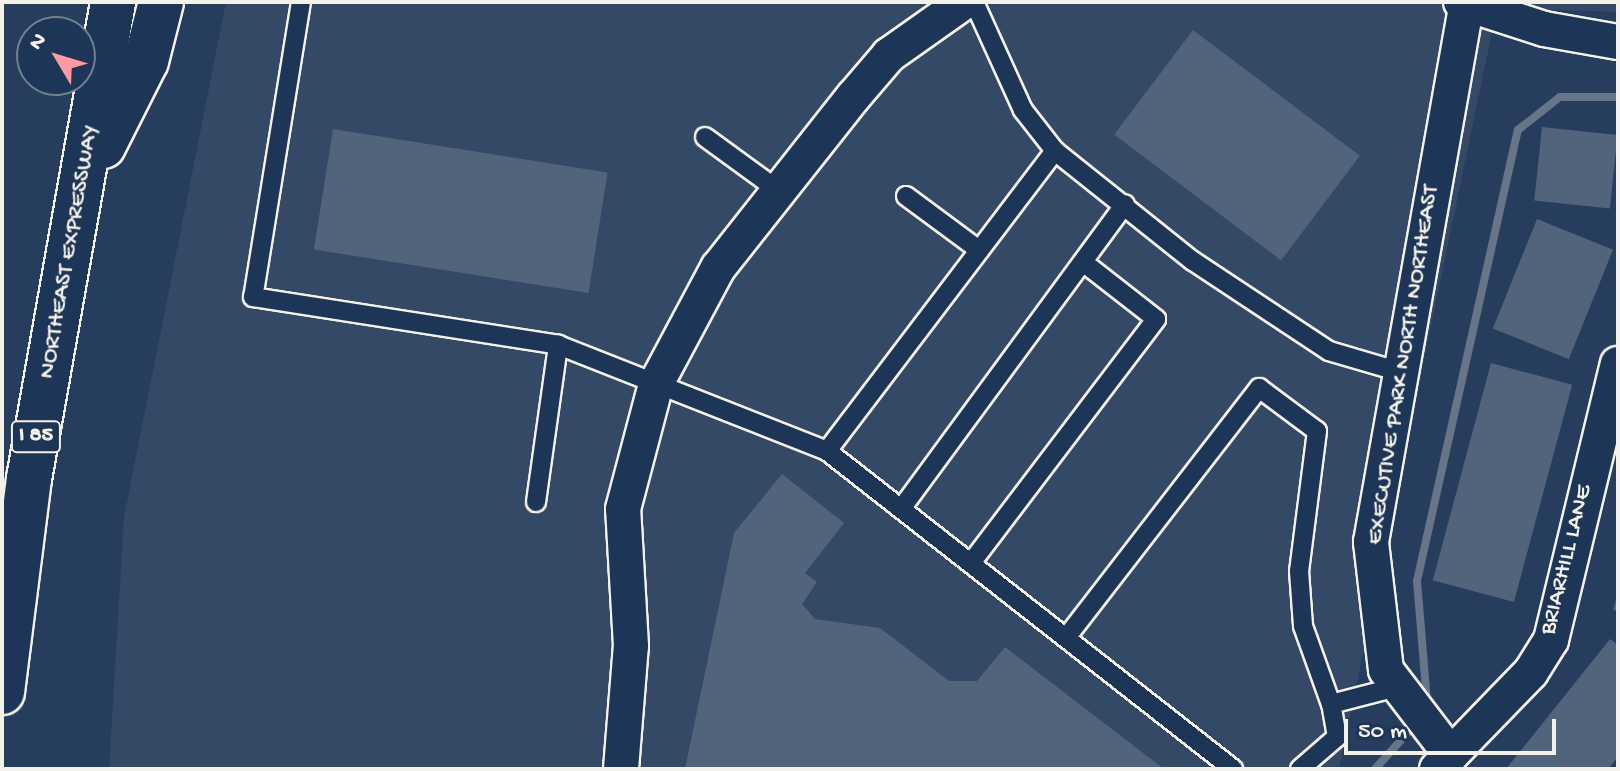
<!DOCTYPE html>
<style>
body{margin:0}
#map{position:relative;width:1620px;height:771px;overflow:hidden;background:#263d5d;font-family:"Gochi Hand",sans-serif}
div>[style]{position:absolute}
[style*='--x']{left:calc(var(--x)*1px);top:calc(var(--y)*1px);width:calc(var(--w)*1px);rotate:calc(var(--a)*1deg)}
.built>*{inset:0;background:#334966}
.stream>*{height:8px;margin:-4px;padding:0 4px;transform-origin:4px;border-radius:4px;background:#677588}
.building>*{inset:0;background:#52647b;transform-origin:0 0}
.roads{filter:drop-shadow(2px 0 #f4f1e8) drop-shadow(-2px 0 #f4f1e8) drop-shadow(0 2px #f4f1e8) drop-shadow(0 -2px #f4f1e8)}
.service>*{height:18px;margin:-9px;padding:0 9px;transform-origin:9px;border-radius:9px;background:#1d3557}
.minor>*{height:34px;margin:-17px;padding:0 17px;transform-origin:17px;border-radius:17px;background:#1d3557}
.motorway>*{height:44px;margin:-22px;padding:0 22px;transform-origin:22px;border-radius:22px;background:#1d3557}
span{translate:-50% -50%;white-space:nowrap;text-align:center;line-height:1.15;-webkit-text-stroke:6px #1d3557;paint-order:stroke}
.shield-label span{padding:2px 6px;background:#1d3557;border:2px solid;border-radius:6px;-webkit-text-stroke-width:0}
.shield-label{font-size:22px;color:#f4f1e8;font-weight:700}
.street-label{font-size:24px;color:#f4f1e8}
.frame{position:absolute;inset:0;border:4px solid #f4f1e8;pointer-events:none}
.north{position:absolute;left:16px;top:16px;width:80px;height:80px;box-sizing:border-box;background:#1d3557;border:2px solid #738091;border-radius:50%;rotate:308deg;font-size:22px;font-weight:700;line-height:32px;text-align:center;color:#f4f1e8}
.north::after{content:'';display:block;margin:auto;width:28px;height:36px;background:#ff9aa2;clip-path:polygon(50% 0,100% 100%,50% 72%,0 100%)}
.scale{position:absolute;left:1344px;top:719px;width:212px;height:36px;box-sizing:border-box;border:4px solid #f4f1e8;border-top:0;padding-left:10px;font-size:24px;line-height:28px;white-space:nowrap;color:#f4f1e8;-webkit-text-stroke:6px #1d3557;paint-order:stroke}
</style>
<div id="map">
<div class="built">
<i style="clip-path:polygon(226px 2px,1618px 2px,1618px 12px,1497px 8px,1339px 769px,109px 769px,124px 517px)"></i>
</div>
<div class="stream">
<i style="--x:1427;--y:702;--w:121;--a:-94.7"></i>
<i style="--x:1417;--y:581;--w:462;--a:-77.4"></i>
<i style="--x:1518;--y:130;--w:53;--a:-38.2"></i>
<i style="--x:1560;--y:97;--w:58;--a:0"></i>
<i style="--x:1375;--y:769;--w:54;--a:-48"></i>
</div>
<div class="building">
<i style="left:1193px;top:30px;width:209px;height:131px;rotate:37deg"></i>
<i style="left:1542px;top:127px;width:76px;height:74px;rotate:6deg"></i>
<i style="left:333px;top:129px;width:278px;height:122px;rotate:9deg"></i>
<i style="left:1537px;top:219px;width:82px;height:118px;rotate:22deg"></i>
<i style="left:1491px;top:363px;width:84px;height:225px;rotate:15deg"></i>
<i style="clip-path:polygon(782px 474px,844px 523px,805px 573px,817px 582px,802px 604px,815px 619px,880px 628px,949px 681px,977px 681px,1005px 647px,1164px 769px,685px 769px,734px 533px)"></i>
<i style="clip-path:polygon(1618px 593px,1618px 611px,1613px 610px)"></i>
<i style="clip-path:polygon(1610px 639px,1618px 645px,1618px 757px,1608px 769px,1506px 769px)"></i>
</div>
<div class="roads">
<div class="service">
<i style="--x:301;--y:2;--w:299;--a:99.2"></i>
<i style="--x:253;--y:297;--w:309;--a:8.9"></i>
<i style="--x:558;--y:345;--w:289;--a:21.5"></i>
<i style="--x:827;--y:451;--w:516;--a:38.07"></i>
<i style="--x:974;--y:2;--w:119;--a:65.6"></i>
<i style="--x:1023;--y:110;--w:52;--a:52"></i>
<i style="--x:1055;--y:151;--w:176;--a:38.6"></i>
<i style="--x:1193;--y:261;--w:163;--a:33.5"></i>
<i style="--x:1329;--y:351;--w:75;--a:16.3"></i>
<i style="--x:705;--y:137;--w:92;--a:36.1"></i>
<i style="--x:906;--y:196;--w:91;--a:36.5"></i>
<i style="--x:827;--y:451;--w:377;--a:-52.8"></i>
<i style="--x:536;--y:502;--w:159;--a:-82"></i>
<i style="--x:901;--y:509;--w:378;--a:-53.7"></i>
<i style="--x:971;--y:563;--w:306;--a:-52.8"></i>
<i style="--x:1156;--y:319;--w:88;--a:-142"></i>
<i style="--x:1066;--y:638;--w:316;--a:-52.3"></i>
<i style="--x:1259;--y:388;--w:72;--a:36.6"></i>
<i style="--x:1317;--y:431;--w:141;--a:97.3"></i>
<i style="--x:1299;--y:571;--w:55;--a:85.8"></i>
<i style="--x:1303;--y:626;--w:83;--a:70.3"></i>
<i style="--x:1300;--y:769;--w:49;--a:-40.9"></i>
<i style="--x:1337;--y:737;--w:34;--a:-100"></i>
<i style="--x:1331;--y:704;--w:64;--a:-14.5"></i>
</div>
<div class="minor">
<i style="--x:1461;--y:2;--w:87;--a:18"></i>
<i style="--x:1544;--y:29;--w:75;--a:10"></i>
<i style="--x:1451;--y:755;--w:107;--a:-127.4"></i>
<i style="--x:1386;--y:670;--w:129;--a:-96.7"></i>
<i style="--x:1371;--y:542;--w:548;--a:-79.92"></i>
<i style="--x:621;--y:769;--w:123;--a:-85.4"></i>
<i style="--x:631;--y:646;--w:137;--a:-93.3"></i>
<i style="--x:623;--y:509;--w:129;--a:-75.2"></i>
<i style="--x:656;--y:384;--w:132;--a:-61.9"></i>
<i style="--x:718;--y:268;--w:219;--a:-51.7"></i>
<i style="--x:854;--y:96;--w:54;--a:-49.5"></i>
<i style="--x:889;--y:55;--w:92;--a:-35.2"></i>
<i style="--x:1437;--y:769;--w:135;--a:-45.9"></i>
<i style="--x:1531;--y:672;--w:38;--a:-58"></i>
<i style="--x:1551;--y:640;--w:284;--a:-76.4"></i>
</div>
<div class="motorway">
<i style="--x:103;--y:146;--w:95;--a:-63.2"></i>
<i style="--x:146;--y:61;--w:61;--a:-75.7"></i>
<i style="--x:2;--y:692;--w:215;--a:-82.8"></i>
<i style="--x:29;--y:479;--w:484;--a:-80"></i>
</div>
</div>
<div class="shield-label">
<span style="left:36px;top:437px">I 85</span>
</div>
<div class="street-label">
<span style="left:70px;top:252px;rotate:-80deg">NORTHEAST EXPRESSWAY</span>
<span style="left:1404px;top:365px;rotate:-81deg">EXECUTIVE PARK NORTH NORTHEAST</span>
<span style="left:1567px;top:560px;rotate:-76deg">BRIARHILL LANE</span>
</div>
<div class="frame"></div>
<div class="north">N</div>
<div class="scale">50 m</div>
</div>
